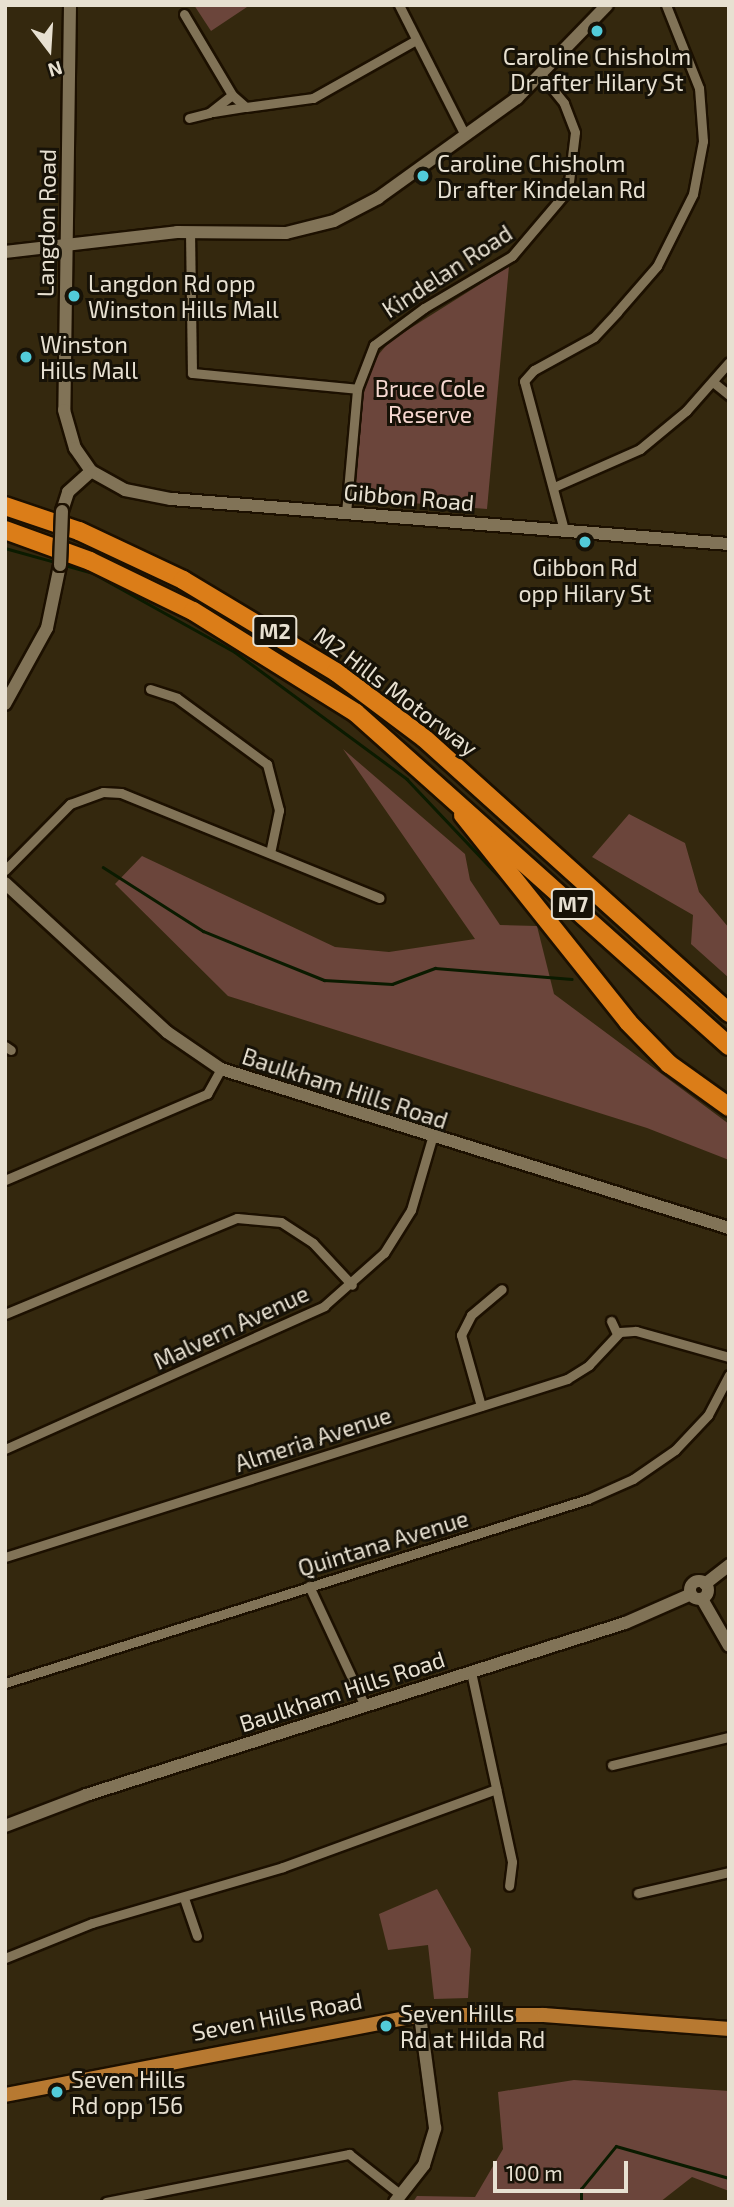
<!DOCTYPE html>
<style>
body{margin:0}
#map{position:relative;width:734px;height:2207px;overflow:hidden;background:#34280e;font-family:"Exo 2",sans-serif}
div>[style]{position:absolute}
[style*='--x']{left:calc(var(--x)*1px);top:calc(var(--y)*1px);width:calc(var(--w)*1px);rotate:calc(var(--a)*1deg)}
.green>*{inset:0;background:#6b453b}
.stream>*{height:2.5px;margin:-1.25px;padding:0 1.25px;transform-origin:1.25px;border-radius:1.25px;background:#0b1b00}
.roads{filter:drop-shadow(2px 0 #1c1000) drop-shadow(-2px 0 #1c1000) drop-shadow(0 2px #1c1000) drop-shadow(0 -2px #1c1000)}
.street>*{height:9px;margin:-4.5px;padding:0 4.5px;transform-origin:4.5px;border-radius:4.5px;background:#817357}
.secondary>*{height:12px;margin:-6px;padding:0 6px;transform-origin:6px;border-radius:6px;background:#817357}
.secondary>.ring{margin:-6px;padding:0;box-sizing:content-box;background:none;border:12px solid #817357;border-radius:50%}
.primary>*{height:14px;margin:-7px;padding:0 7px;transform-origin:7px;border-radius:7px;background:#b77931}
.highway>*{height:18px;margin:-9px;padding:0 9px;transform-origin:9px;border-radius:9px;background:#db7d18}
.bridges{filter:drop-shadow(2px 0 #1c1000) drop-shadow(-2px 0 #1c1000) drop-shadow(0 2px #1c1000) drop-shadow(0 -2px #1c1000)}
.secondary-bridge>*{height:12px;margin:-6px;padding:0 6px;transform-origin:6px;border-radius:6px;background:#817357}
.dots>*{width:19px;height:19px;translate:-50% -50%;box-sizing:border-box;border:4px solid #171207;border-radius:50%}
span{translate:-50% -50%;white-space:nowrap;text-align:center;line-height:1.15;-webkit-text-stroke:6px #171207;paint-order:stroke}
.shield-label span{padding:2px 5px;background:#171207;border:2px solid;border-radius:5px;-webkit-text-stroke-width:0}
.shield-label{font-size:21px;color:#e7e0d1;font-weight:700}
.poi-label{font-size:23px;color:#e7e0d1}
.left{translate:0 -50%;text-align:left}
.street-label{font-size:23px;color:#e7e0d1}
.park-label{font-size:23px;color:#f6d8d1}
.frame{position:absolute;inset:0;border:7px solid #e7e0d1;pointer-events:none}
.north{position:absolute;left:14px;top:14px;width:70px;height:70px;-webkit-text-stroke:5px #171207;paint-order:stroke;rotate:163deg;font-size:19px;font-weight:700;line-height:28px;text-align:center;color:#e7e0d1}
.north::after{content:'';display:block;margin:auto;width:24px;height:32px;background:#e7e0d1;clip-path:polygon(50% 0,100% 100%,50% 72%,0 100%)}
.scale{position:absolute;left:493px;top:2161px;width:135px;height:32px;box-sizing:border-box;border:4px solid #e7e0d1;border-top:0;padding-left:9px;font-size:21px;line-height:24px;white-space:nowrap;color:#e7e0d1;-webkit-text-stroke:5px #171207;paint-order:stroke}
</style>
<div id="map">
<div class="green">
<i style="clip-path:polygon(194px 5px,250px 5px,211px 31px)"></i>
<i style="clip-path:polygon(509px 266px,487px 509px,361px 499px,356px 488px,364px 383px,379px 354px,390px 341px)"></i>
<i style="clip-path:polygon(343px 749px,465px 854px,470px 880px,500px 925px,537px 926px,554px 994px,729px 1124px,729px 1160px,647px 1128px,228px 996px,115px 884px,142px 856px,335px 947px,389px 952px,475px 939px)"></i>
<i style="clip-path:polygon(629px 814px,685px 843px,699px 892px,729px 928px,729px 978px,691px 944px,693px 915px,592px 857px)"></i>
<i style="clip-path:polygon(437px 1889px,471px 1949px,468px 1998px,434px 1999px,428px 1945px,388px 1950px,379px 1914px)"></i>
<i style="clip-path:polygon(574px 2080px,729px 2091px,729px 2191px,692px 2177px,660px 2202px,413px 2202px,417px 2196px,475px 2197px,503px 2149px,498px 2092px)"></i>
</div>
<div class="stream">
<i style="--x:5;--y:548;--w:52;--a:15.6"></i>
<i style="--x:65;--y:565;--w:29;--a:16"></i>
<i style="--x:93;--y:573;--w:162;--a:29.1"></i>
<i style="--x:235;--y:652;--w:214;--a:36.4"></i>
<i style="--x:407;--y:779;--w:151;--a:46.6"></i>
<i style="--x:103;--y:867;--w:119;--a:32.6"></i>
<i style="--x:203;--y:931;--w:131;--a:22"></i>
<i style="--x:324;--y:980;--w:68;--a:3.4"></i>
<i style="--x:392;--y:984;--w:46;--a:-20.4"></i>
<i style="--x:435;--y:968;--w:137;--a:4.6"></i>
<i style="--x:581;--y:2202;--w:13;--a:-90"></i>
<i style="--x:581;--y:2189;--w:55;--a:-50.9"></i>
<i style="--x:616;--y:2146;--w:117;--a:15.8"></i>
</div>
<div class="roads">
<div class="street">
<i style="--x:399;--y:5;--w:146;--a:63.1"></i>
<i style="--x:184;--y:14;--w:94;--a:59.3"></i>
<i style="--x:232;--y:95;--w:18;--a:41"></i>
<i style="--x:246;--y:107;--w:68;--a:-7.7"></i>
<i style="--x:313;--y:98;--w:118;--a:-29.4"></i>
<i style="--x:213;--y:112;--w:33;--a:-9"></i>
<i style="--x:189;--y:118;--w:21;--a:-14"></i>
<i style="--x:209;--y:113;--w:29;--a:-38"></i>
<i style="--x:190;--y:231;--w:142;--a:89.2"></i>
<i style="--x:192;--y:373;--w:166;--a:5.5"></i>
<i style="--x:713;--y:382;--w:21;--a:39"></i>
<i style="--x:554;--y:487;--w:94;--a:-23.8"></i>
<i style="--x:640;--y:449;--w:60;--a:-39.6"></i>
<i style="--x:686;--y:411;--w:65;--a:-48.7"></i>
<i style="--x:346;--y:513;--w:124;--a:-84.9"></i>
<i style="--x:357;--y:389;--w:47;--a:-68.9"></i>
<i style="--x:374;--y:345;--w:62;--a:-36.5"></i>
<i style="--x:424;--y:308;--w:102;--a:-30.6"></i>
<i style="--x:512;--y:256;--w:87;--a:-49.7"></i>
<i style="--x:568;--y:190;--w:58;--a:-83.1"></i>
<i style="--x:575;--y:132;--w:31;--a:-111"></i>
<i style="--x:564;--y:103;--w:35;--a:-129"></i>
<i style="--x:564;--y:530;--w:154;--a:-105"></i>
<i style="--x:524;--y:381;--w:15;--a:-48"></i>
<i style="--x:534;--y:370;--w:68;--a:-28.8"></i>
<i style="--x:594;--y:337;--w:34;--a:-47"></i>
<i style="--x:617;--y:312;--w:61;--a:-49"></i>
<i style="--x:657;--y:266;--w:80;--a:-63.4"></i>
<i style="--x:693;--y:194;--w:54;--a:-79.3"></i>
<i style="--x:703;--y:141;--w:53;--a:-94.3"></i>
<i style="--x:699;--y:88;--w:89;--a:-111.7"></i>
<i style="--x:150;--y:689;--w:28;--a:18"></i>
<i style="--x:177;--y:698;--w:112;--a:36.3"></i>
<i style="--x:267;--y:764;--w:48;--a:75.4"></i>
<i style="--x:279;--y:810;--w:44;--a:101.8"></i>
<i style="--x:5;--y:870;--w:93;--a:-45.4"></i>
<i style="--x:70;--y:804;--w:35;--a:-20"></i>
<i style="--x:103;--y:792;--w:18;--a:3"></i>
<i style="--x:121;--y:793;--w:279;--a:22.1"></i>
<i style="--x:5;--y:1046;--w:7;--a:34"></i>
<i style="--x:5;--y:1180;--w:220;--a:-23.1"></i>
<i style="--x:207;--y:1094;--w:29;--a:-61"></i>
<i style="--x:5;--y:1314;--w:251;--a:-22.5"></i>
<i style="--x:237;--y:1218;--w:44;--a:5.2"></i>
<i style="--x:281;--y:1222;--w:38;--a:33"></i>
<i style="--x:313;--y:1243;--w:57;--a:47.1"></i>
<i style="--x:611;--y:1321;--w:14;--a:65"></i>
<i style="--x:481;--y:1406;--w:74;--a:-105.7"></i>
<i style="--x:461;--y:1335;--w:22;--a:-63"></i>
<i style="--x:471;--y:1315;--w:40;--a:-40"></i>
<i style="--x:5;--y:1449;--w:350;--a:-24.1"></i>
<i style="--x:324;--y:1306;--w:80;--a:-41.5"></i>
<i style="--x:384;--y:1253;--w:51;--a:-57.9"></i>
<i style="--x:411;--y:1210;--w:75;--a:-73.7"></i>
<i style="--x:5;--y:1557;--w:590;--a:-17.57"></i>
<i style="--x:567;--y:1379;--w:26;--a:-32"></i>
<i style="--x:589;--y:1365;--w:45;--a:-46.8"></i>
<i style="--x:620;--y:1332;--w:16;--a:-4"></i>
<i style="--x:636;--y:1331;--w:97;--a:15.6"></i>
<i style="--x:309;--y:1586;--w:132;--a:65"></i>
<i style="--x:471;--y:1672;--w:194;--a:77.8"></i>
<i style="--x:512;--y:1862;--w:24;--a:97"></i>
<i style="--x:5;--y:1683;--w:611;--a:-17.52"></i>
<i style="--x:588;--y:1499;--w:49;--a:-24"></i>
<i style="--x:633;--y:1479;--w:51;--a:-34.6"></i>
<i style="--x:675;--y:1450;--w:48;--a:-46.7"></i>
<i style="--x:708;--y:1415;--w:45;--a:-62.3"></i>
<i style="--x:612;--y:1765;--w:120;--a:-13.5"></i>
<i style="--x:638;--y:1893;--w:93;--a:-13"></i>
<i style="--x:184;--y:1898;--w:40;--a:71.1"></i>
<i style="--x:5;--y:1958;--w:94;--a:-21.9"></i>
<i style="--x:92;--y:1923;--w:199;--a:-16.3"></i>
<i style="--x:283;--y:1867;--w:227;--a:-20.1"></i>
<i style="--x:106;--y:2202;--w:248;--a:-11.2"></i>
<i style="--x:349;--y:2154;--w:66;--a:38.3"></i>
</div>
<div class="secondary">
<i style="--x:70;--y:5;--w:405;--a:90.8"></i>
<i style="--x:64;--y:410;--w:40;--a:74"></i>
<i style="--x:75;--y:448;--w:28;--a:55"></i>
<i style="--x:91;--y:471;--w:39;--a:29"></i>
<i style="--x:125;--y:490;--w:47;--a:11.1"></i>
<i style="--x:171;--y:499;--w:560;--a:4.61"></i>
<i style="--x:5;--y:252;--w:173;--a:-6.6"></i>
<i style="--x:177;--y:232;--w:109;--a:0.5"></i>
<i style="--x:286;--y:233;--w:49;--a:-14"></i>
<i style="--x:334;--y:221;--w:50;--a:-27.6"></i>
<i style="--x:378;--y:198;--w:171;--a:-35.7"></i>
<i style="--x:517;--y:98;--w:129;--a:-45.9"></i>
<i style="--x:62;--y:511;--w:20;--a:-72"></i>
<i style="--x:68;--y:492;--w:31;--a:-42"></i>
<i style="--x:5;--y:704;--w:87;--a:-61.1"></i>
<i style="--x:47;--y:628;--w:64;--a:-78.3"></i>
<i style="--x:5;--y:883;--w:220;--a:42.6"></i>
<i style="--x:167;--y:1032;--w:65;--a:34.4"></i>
<i style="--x:221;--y:1069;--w:532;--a:17.38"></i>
<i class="ring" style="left:690px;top:1581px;width:6px;height:6px"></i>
<i style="--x:705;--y:1584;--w:31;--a:-38"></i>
<i style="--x:702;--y:1599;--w:54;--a:60.1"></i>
<i style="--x:5;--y:1826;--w:87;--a:-20.9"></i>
<i style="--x:86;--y:1795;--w:566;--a:-17.7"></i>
<i style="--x:625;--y:1623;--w:72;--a:-23.7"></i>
<i style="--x:395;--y:2202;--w:47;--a:-51.9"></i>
<i style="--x:424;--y:2165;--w:39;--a:-73"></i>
<i style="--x:435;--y:2128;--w:114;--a:-97.6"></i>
</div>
<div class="primary">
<i style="--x:5;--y:2095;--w:423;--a:-10.9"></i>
<i style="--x:420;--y:2015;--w:124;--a:0"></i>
<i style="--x:544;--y:2015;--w:186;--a:4.3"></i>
</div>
<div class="highway">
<i style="--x:5;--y:506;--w:78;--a:18.7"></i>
<i style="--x:79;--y:531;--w:115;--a:25.2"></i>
<i style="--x:183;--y:580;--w:179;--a:31"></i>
<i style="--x:336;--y:672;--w:110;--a:36.9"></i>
<i style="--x:424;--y:738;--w:411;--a:42"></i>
<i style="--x:5;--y:530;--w:90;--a:20"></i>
<i style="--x:90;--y:561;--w:114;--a:25.9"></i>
<i style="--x:193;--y:611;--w:192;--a:32"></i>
<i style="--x:356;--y:713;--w:500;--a:41.76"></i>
<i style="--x:463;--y:815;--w:265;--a:51.4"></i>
<i style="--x:628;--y:1022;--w:59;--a:45.7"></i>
<i style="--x:669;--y:1064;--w:74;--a:35.6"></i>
</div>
</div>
<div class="bridges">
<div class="secondary-bridge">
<i style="--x:60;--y:565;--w:54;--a:-87.9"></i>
</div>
</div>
<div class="dots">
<i style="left:597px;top:31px;background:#52cbd9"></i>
<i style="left:423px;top:176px;background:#52cbd9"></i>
<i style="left:74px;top:296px;background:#52cbd9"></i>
<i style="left:26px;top:357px;background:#52cbd9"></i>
<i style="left:585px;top:542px;background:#52cbd9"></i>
<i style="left:386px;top:2026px;background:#52cbd9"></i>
<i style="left:57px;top:2092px;background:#52cbd9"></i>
</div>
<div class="shield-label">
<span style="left:275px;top:631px">M2</span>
<span style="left:573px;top:904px">M7</span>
</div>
<div class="poi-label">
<span style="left:597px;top:69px">Caroline Chisholm<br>Dr after Hilary St</span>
<span class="left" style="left:437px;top:176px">Caroline Chisholm<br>Dr after Kindelan Rd</span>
<span class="left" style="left:88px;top:296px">Langdon Rd opp<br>Winston Hills Mall</span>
<span class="left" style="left:40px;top:357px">Winston<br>Hills Mall</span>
<span style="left:585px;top:580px">Gibbon Rd<br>opp Hilary St</span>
<span class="left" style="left:400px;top:2026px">Seven Hills<br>Rd at Hilda Rd</span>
<span class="left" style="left:71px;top:2092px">Seven Hills<br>Rd opp 156</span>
</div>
<div class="street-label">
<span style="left:46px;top:223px;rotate:-89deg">Langdon Road</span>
<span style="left:447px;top:271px;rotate:-33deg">Kindelan Road</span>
<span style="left:409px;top:497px;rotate:5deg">Gibbon Road</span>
<span style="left:396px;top:691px;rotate:37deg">M2 Hills Motorway</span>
<span style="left:345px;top:1088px;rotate:18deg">Baulkham Hills Road</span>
<span style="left:231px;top:1327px;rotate:-25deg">Malvern Avenue</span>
<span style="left:313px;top:1439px;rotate:-18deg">Almeria Avenue</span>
<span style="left:383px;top:1543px;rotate:-17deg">Quintana Avenue</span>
<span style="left:342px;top:1691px;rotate:-18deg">Baulkham Hills Road</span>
<span style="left:277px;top:2016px;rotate:-11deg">Seven Hills Road</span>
</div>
<div class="park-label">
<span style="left:430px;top:401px">Bruce Cole<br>Reserve</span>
</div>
<div class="frame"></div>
<div class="north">N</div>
<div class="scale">100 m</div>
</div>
